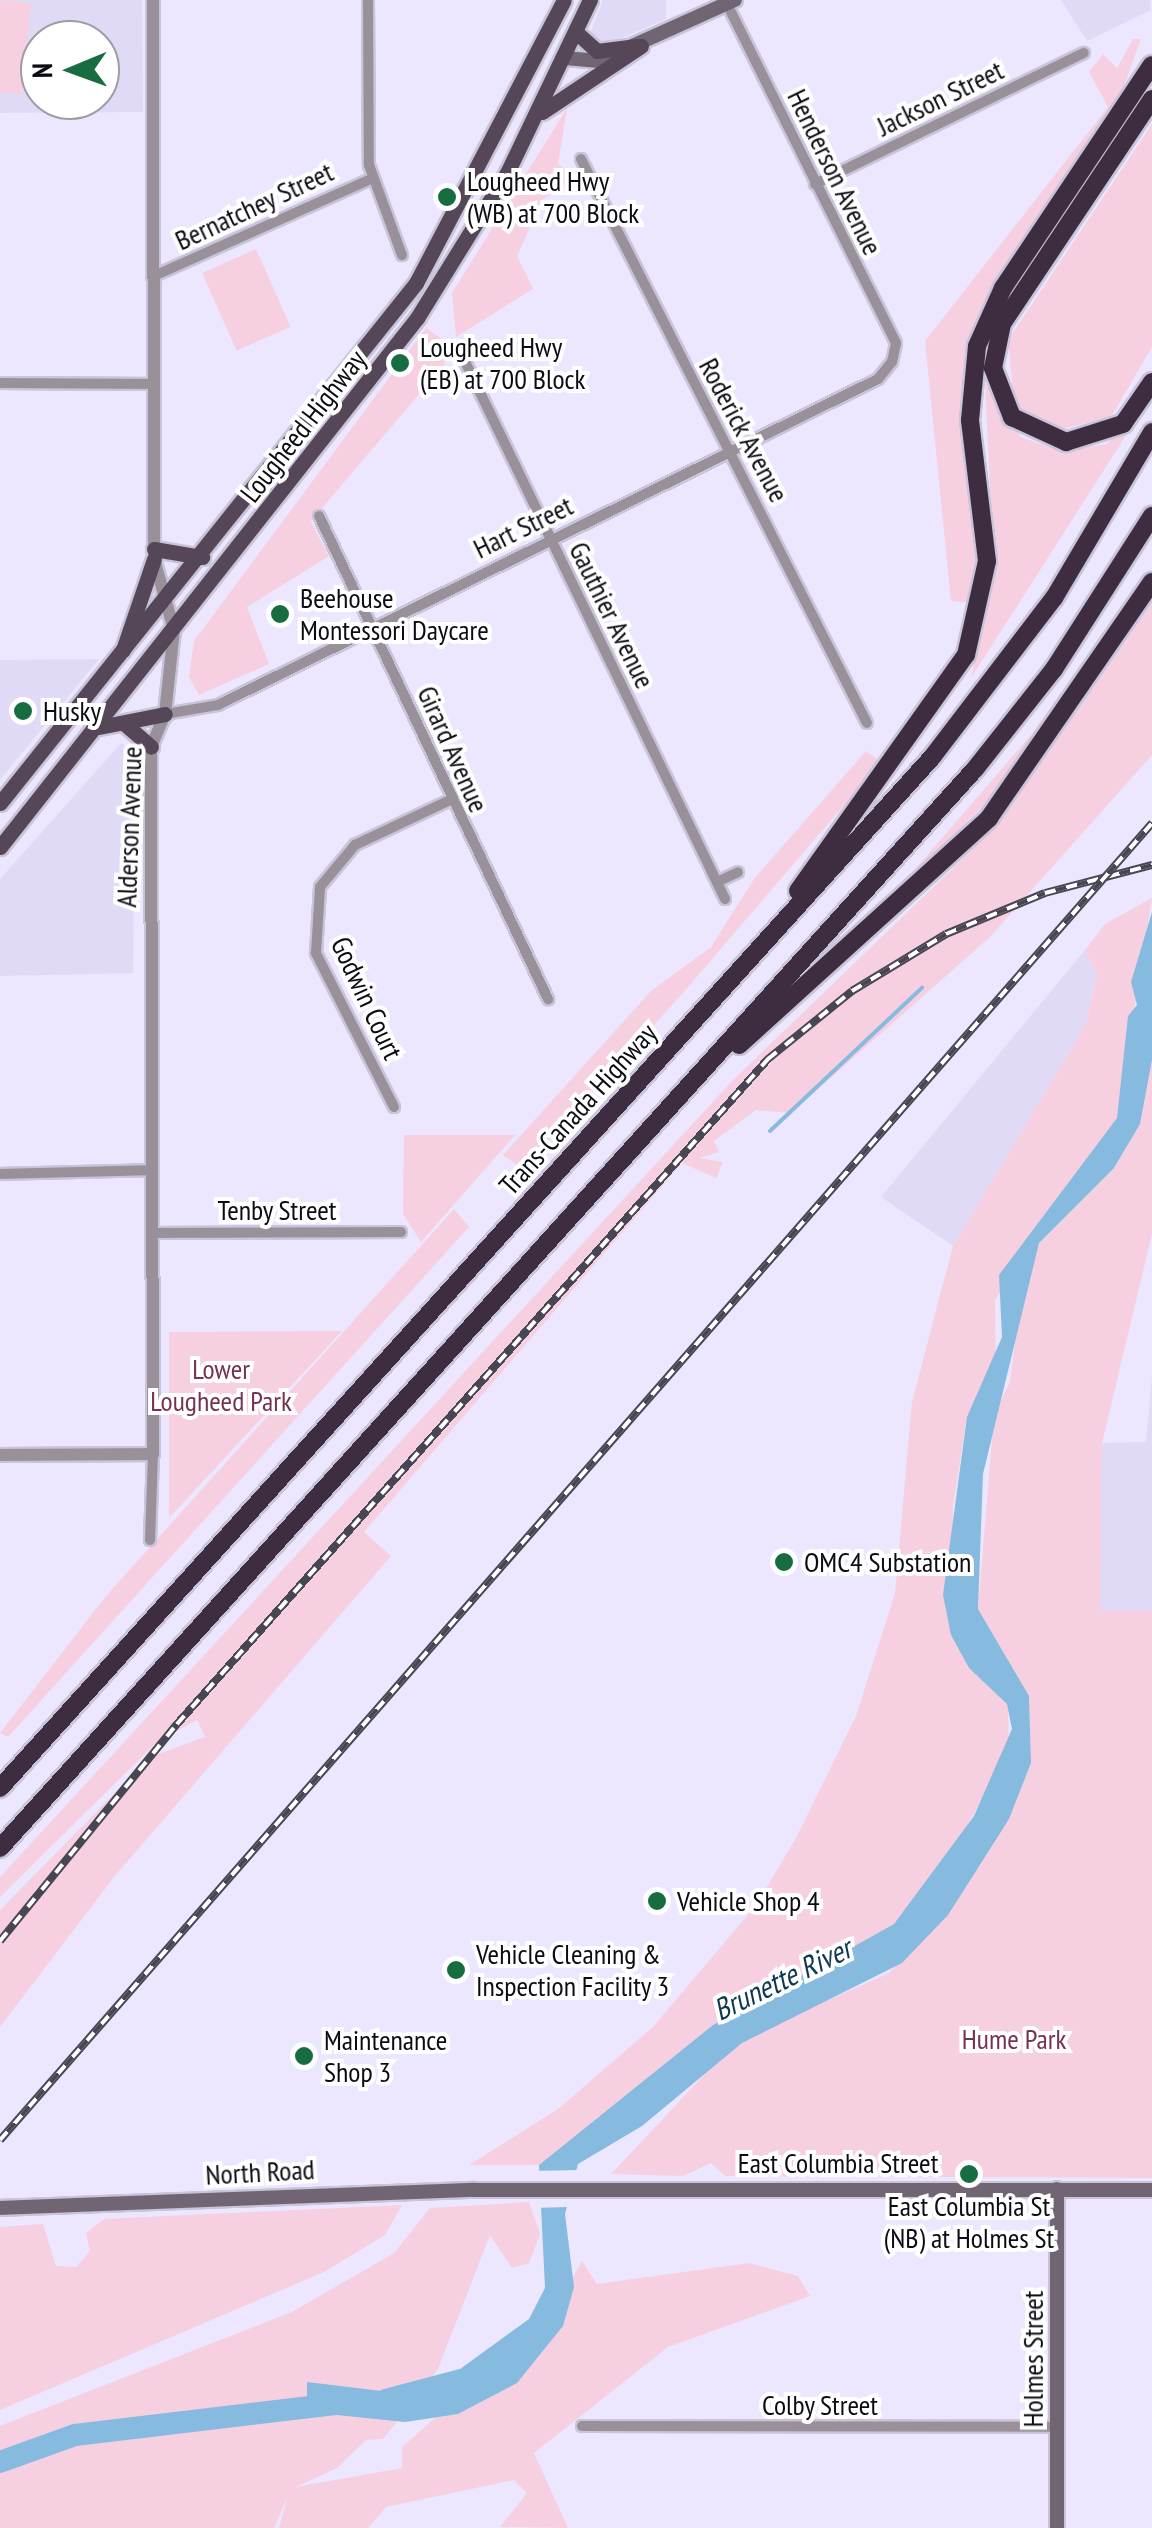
<!DOCTYPE html>
<style>
body{margin:0}
#map{position:relative;width:1152px;height:2528px;overflow:hidden;background:#ece7ff;font-family:"PT Sans Narrow",sans-serif}
div>[style]{position:absolute}
[style*='--x']{left:calc(var(--x)*1px);top:calc(var(--y)*1px);width:calc(var(--w)*1px);rotate:calc(var(--a)*1deg)}
.built>*{inset:0;background:#e0daf7}
.green>*{inset:0;background:#f6d0e0;transform-origin:0 0}
.water>*{inset:0;background:#86bbdf}
.pier>*{inset:0;background:#ece7ff}
.stream>*{height:4px;margin:-2px;padding:0 2px;transform-origin:2px;border-radius:2px;background:#86bbdf}
.river>*{height:22px;margin:-11px;padding:0 11px;transform-origin:11px;border-radius:11px;background:#86bbdf}
.roads{filter:drop-shadow(2px 0 #c8c4d9) drop-shadow(-2px 0 #c8c4d9) drop-shadow(0 2px #c8c4d9) drop-shadow(0 -2px #c8c4d9)}
.minor>*{height:10px;margin:-5px;padding:0 5px;transform-origin:5px;border-radius:5px;background:#99909a}
.tertiary>*{height:12px;margin:-6px;padding:0 6px;transform-origin:6px;border-radius:6px;background:#99909a}
.secondary>*{height:14px;margin:-7px;padding:0 7px;transform-origin:7px;border-radius:7px;background:#726573}
.primary>*{height:15px;margin:-7.5px;padding:0 7.5px;transform-origin:7.5px;border-radius:7.5px;background:#564758}
.motorway>*{height:18px;margin:-9px;padding:0 9px;transform-origin:9px;border-radius:9px;background:#3e2d41}
.rail>*{height:8px;margin-top:-4px;transform-origin:0;background:repeating-linear-gradient(90deg,#fff 0 11px,#484653 0 22px);box-sizing:border-box;border-block:2px solid #484653}
.dots>*{width:28px;height:28px;translate:-50% -50%;box-sizing:border-box;border:5px solid #fff;border-radius:50%}
span{translate:-50% -50%;white-space:nowrap;text-align:center;line-height:1.15;-webkit-text-stroke:8px #fff;paint-order:stroke}
.street-label{font-size:28px;color:#0c0a13}
.poi-label{font-size:28px;color:#0c0a13}
.left{translate:0 -50%;text-align:left}
.park-label{font-size:28px;color:#763255}
.water-label{font-size:30px;color:#0d3851;font-style:italic}
.north{position:absolute;left:20px;top:20px;width:100px;height:100px;box-sizing:border-box;background:#fff;border:2px solid #9e9da1;border-radius:50%;rotate:269deg;font-size:28px;font-weight:700;line-height:40px;text-align:center;color:#0c0a13}
.north::after{content:'';display:block;margin:auto;width:35px;height:45px;background:#176d40;clip-path:polygon(50% 0,100% 100%,50% 72%,0 100%)}
</style>
<div id="map">
<div class="built">
<i style="clip-path:polygon(evenodd,0 0,142px 0,143px 112px,0 113px,0 0,40px 40px,100px 40px,100px 100px,40px 100px,40px 40px)"></i>
<i style="clip-path:polygon(603px 0,666px 0,666px 19px,601px 47px,589px 37px)"></i>
<i style="clip-path:polygon(1061px 0,1150px 0,1151px 10px,1087px 41px)"></i>
<i style="clip-path:polygon(99px 659px,17px 759px,0 780px,0 660px)"></i>
<i style="clip-path:polygon(121px 743px,135px 752px,133px 973px,0 976px,0 879px)"></i>
<i style="clip-path:polygon(1085px 950px,1097px 974px,1086px 1024px,953px 1246px,881px 1197px)"></i>
<i style="clip-path:polygon(1152px 1377px,1152px 1611px,1100px 1611px,1102px 1443px,1146px 1442px)"></i>
</div>
<div class="green">
<i style="left:0;top:0;width:31px;height:92px;rotate:6deg"></i>
<i style="clip-path:polygon(1133px 39px,1141px 39px,1123px 89px,995px 281px,969px 338px,960px 408px,977px 574px,971px 603px,951px 601px,925px 341px,1108px 107px,1089px 72px,1103px 54px,1117px 68px)"></i>
<i style="clip-path:polygon(567px 108px,558px 164px,577px 178px,543px 199px,517px 256px,533px 289px,456px 337px,452px 293px)"></i>
<i style="clip-path:polygon(1152px 124px,1152px 347px,1111px 417px,1055px 431px,1014px 403px,1008px 340px)"></i>
<i style="left:256px;top:249px;width:85px;height:59px;rotate:66deg"></i>
<i style="clip-path:polygon(426px 328px,446px 342px,444px 365px,311px 521px,329px 556px,247px 607px,269px 664px,199px 695px,189px 677px,194px 641px)"></i>
<i style="clip-path:polygon(985px 383px,1021px 437px,1061px 451px,1107px 444px,1152px 395px,971px 678px,994px 571px)"></i>
<i style="clip-path:polygon(1152px 603px,1152px 755px,990px 937px,791px 1113px,756px 1110px,714px 1141px,719px 1152px,699px 1158px,723px 1162px,716px 1178px,682px 1163px,364px 1532px,391px 1556px,114px 1877px,0 2027px,0 1910px,150px 1757px,205px 1737px,197px 1720px,157px 1742px,0 1897px,0 1877px,733px 1080px,998px 825px)"></i>
<i style="clip-path:polygon(1111px 623px,1015px 775px,897px 890px,1031px 735px)"></i>
<i style="clip-path:polygon(866px 751px,881px 762px,682px 994px,523px 1169px,503px 1155px,651px 991px,711px 947px,754px 879px)"></i>
<i style="clip-path:polygon(1152px 898px,1117px 1118px,995px 1300px,996px 1363px,967px 1417px,953px 1507px,951px 1634px,969px 1668px,1008px 1704px,1009px 1752px,943px 1868px,894px 1924px,713px 2025px,539px 2165px,469px 2165px,558px 2109px,653px 2027px,757px 1904px,797px 1836px,856px 1716px,895px 1593px,912px 1402px,953px 1246px,1086px 1024px,1097px 974px,1085px 950px,1105px 924px)"></i>
<i style="clip-path:polygon(1152px 1060px,1152px 1234px,1102px 1443px,1100px 1610px,1152px 1611px,1152px 2178px,725px 2176px,711px 2163px,683px 2176px,611px 2174px,736px 2041px,889px 1973px,1009px 1819px,1031px 1763px,1029px 1697px,978px 1609px,994px 1415px,1010px 1382px,1022px 1287px,1039px 1243px,1114px 1168px,1140px 1124px)"></i>
<i style="clip-path:polygon(404px 1135px,515px 1135px,421px 1242px,403px 1214px)"></i>
<i style="clip-path:polygon(454px 1209px,469px 1227px,8px 1737px,0 1733px,106px 1596px)"></i>
<i style="clip-path:polygon(342px 1331px,169px 1518px,169px 1332px)"></i>
<i style="clip-path:polygon(529px 2202px,540px 2234px,529px 2263px,512px 2268px,490px 2235px,438px 2369px,383px 2439px,366px 2440px,337px 2468px,296px 2487px,402px 2468px,402px 2447px,552px 2315px,582px 2261px,597px 2284px,749px 2263px,798px 2276px,810px 2296px,668px 2347px,534px 2453px,568px 2528px,500px 2527px,527px 2493px,514px 2480px,386px 2507px,368px 2528px,279px 2528px,287px 2498px,274px 2528px,0 2528px,0 2426px,292px 2312px,394px 2253px,430px 2208px)"></i>
<i style="clip-path:polygon(402px 2205px,385px 2235px,324px 2272px,0 2410px,0 2227px,43px 2224px,56px 2266px,76px 2267px,90px 2251px,86px 2233px,104px 2219px)"></i>
</div>
<div class="water">
<i style="clip-path:polygon(1152px 912px,1152px 1060px,1140px 1124px,1114px 1168px,1039px 1243px,983px 1474px,978px 1609px,1029px 1696px,1031px 1763px,1009px 1819px,948px 1915px,902px 1963px,742px 2043px,642px 2126px,578px 2164px,565px 2214px,574px 2287px,563px 2326px,517px 2383px,458px 2414px,405px 2422px,307px 2412px,307px 2382px,423px 2396px,529px 2319px,545px 2288px,539px 2165px,713px 2025px,894px 1924px,974px 1816px,1012px 1729px,1007px 1704px,969px 1668px,951px 1635px,943px 1595px,967px 1417px,1002px 1337px,999px 1275px,1117px 1118px,1128px 1016px,1137px 1005px,1131px 982px)"></i>
</div>
<div class="pier">
<i style="clip-path:polygon(578px 2170px,568px 2207px,531px 2208px,533px 2171px)"></i>
</div>
<div class="stream">
<i style="--x:770;--y:1131;--w:209;--a:-43.3"></i>
</div>
<div class="river">
<i style="--x:386;--y:2400;--w:78;--a:-14.9"></i>
<i style="--x:0;--y:2462;--w:80;--a:-19.8"></i>
<i style="--x:75;--y:2435;--w:262;--a:-6.8"></i>
</div>
<div class="roads">
<div class="minor">
<i style="--x:368;--y:0;--w:165;--a:89.7"></i>
<i style="--x:369;--y:165;--w:96;--a:69.9"></i>
<i style="--x:581;--y:159;--w:632;--a:63.11"></i>
<i style="--x:815;--y:184;--w:299;--a:-26"></i>
<i style="--x:154;--y:276;--w:240;--a:-24.1"></i>
<i style="--x:459;--y:349;--w:611;--a:64.19"></i>
<i style="--x:0;--y:383;--w:153;--a:0.4"></i>
<i style="--x:319;--y:516;--w:535;--a:64.63"></i>
<i style="--x:165;--y:714;--w:54;--a:-9.6"></i>
<i style="--x:218;--y:705;--w:736;--a:-26.29"></i>
<i style="--x:878;--y:379;--w:22;--a:-51"></i>
<i style="--x:892;--y:362;--w:19;--a:-78"></i>
<i style="--x:896;--y:343;--w:379;--a:-116.5"></i>
<i style="--x:717;--y:882;--w:23;--a:-25"></i>
<i style="--x:394;--y:1107;--w:173;--a:-116.9"></i>
<i style="--x:316;--y:953;--w:66;--a:-86.5"></i>
<i style="--x:320;--y:887;--w:55;--a:-50.2"></i>
<i style="--x:355;--y:845;--w:105;--a:-25.3"></i>
<i style="--x:0;--y:1174;--w:152;--a:-1.5"></i>
<i style="--x:152;--y:1233;--w:249;--a:-0.2"></i>
<i style="--x:150;--y:1540;--w:86;--a:-88"></i>
<i style="--x:582;--y:2426;--w:475;--a:0.1"></i>
</div>
<div class="tertiary">
<i style="--x:0;--y:1455;--w:153;--a:-0.4"></i>
<i style="--x:153;--y:1454;--w:707;--a:-90.16"></i>
<i style="--x:151;--y:747;--w:36;--a:-67"></i>
<i style="--x:165;--y:714;--w:84;--a:-83.9"></i>
<i style="--x:174;--y:630;--w:74;--a:-105.7"></i>
<i style="--x:154;--y:559;--w:559;--a:-90.1"></i>
</div>
<div class="secondary">
<i style="--x:565;--y:58;--w:34;--a:5"></i>
<i style="--x:599;--y:61;--w:149;--a:-24.2"></i>
<i style="--x:1057;--y:2189;--w:339;--a:90"></i>
<i style="--x:0;--y:2208;--w:474;--a:-2.2"></i>
<i style="--x:474;--y:2190;--w:678;--a:0"></i>
</div>
<div class="primary">
<i style="--x:577;--y:33;--w:27;--a:42"></i>
<i style="--x:597;--y:51;--w:40;--a:-7.1"></i>
<i style="--x:542;--y:112;--w:119;--a:-33.7"></i>
<i style="--x:154;--y:549;--w:49;--a:9.5"></i>
<i style="--x:123;--y:650;--w:96;--a:-71.2"></i>
<i style="--x:126;--y:725;--w:33;--a:41"></i>
<i style="--x:99;--y:727;--w:67;--a:-11.1"></i>
<i style="--x:0;--y:803;--w:666;--a:-51.34"></i>
<i style="--x:416;--y:283;--w:319;--a:-62.4"></i>
<i style="--x:0;--y:847;--w:674;--a:-51.75"></i>
<i style="--x:417;--y:318;--w:171;--a:-58.2"></i>
<i style="--x:507;--y:173;--w:192;--a:-64.4"></i>
</div>
<div class="motorway">
<i style="--x:1152;--y:99;--w:270;--a:123.7"></i>
<i style="--x:1002;--y:324;--w:45;--a:101.6"></i>
<i style="--x:993;--y:368;--w:53;--a:68.8"></i>
<i style="--x:1012;--y:417;--w:60;--a:24.8"></i>
<i style="--x:1066;--y:442;--w:60;--a:-17.5"></i>
<i style="--x:1123;--y:424;--w:51;--a:-55.4"></i>
<i style="--x:798;--y:891;--w:290;--a:-54.6"></i>
<i style="--x:966;--y:655;--w:96;--a:-77.4"></i>
<i style="--x:987;--y:561;--w:142;--a:-96.9"></i>
<i style="--x:970;--y:420;--w:74;--a:-84.6"></i>
<i style="--x:977;--y:346;--w:64;--a:-65.9"></i>
<i style="--x:1003;--y:288;--w:268;--a:-56.3"></i>
<i style="--x:739;--y:1045;--w:338;--a:-42.2"></i>
<i style="--x:989;--y:818;--w:287;--a:-55.4"></i>
<i style="--x:0;--y:1788;--w:1391;--a:-47.88"></i>
<i style="--x:933;--y:756;--w:199;--a:-52.6"></i>
<i style="--x:1054;--y:598;--w:193;--a:-59.4"></i>
<i style="--x:0;--y:1848;--w:1454;--a:-47.9"></i>
<i style="--x:975;--y:769;--w:127;--a:-51.7"></i>
<i style="--x:1054;--y:669;--w:182;--a:-57.4"></i>
</div>
</div>
<div class="rail">
<i style="--x:0;--y:1941;--w:280;--a:-50.8"></i>
<i style="--x:177;--y:1724;--w:890;--a:-48.37"></i>
<i style="--x:768;--y:1059;--w:108;--a:-39"></i>
<i style="--x:852;--y:991;--w:110;--a:-31.2"></i>
<i style="--x:946;--y:934;--w:107;--a:-22.5"></i>
<i style="--x:1045;--y:893;--w:111;--a:-14.7"></i>
<i style="--x:0;--y:2140;--w:1750;--a:-48.82"></i>
</div>
<div class="dots">
<i style="left:447px;top:197px;background:#176d40"></i>
<i style="left:400px;top:363px;background:#176d40"></i>
<i style="left:280px;top:614px;background:#176d40"></i>
<i style="left:23px;top:711px;background:#176d40"></i>
<i style="left:784px;top:1562px;background:#176d40"></i>
<i style="left:657px;top:1901px;background:#176d40"></i>
<i style="left:456px;top:1970px;background:#176d40"></i>
<i style="left:304px;top:2056px;background:#176d40"></i>
<i style="left:969px;top:2174px;background:#176d40"></i>
</div>
<div class="street-label">
<span style="left:940px;top:98px;rotate:-26deg">Jackson Street</span>
<span style="left:835px;top:172px;rotate:64deg">Henderson Avenue</span>
<span style="left:254px;top:206px;rotate:-25deg">Bernatchey Street</span>
<span style="left:303px;top:426px;rotate:-52deg">Lougheed Highway</span>
<span style="left:744px;top:430px;rotate:62deg">Roderick Avenue</span>
<span style="left:523px;top:527px;rotate:-26deg">Hart Street</span>
<span style="left:612px;top:615px;rotate:64deg">Gauthier Avenue</span>
<span style="left:453px;top:749px;rotate:66deg">Girard Avenue</span>
<span style="left:129px;top:827px;rotate:-88deg">Alderson Avenue</span>
<span style="left:367px;top:998px;rotate:65deg">Godwin Court</span>
<span style="left:578px;top:1109px;rotate:-48deg">Trans-Canada Highway</span>
<span style="left:277px;top:1210px">Tenby Street</span>
<span style="left:838px;top:2163px">East Columbia Street</span>
<span style="left:260px;top:2172px;rotate:-3deg">North Road</span>
<span style="left:1033px;top:2359px;rotate:-90deg">Holmes Street</span>
<span style="left:820px;top:2405px">Colby Street</span>
</div>
<div class="poi-label">
<span class="left" style="left:467px;top:197px">Lougheed Hwy<br>(WB) at 700 Block</span>
<span class="left" style="left:420px;top:363px">Lougheed Hwy<br>(EB) at 700 Block</span>
<span class="left" style="left:300px;top:614px">Beehouse<br>Montessori Daycare</span>
<span class="left" style="left:43px;top:711px">Husky</span>
<span class="left" style="left:804px;top:1562px">OMC4 Substation</span>
<span class="left" style="left:677px;top:1901px">Vehicle Shop 4</span>
<span class="left" style="left:476px;top:1970px">Vehicle Cleaning &amp;<br>Inspection Facility 3</span>
<span class="left" style="left:324px;top:2056px">Maintenance<br>Shop 3</span>
<span style="left:969px;top:2222px">East Columbia St<br>(NB) at Holmes St</span>
</div>
<div class="park-label">
<span style="left:221px;top:1385px">Lower<br>Lougheed Park</span>
<span style="left:1014px;top:2039px">Hume Park</span>
</div>
<div class="water-label">
<span style="left:782px;top:1979px;rotate:-26deg">Brunette River</span>
</div>
<div class="north">N</div>
</div>
